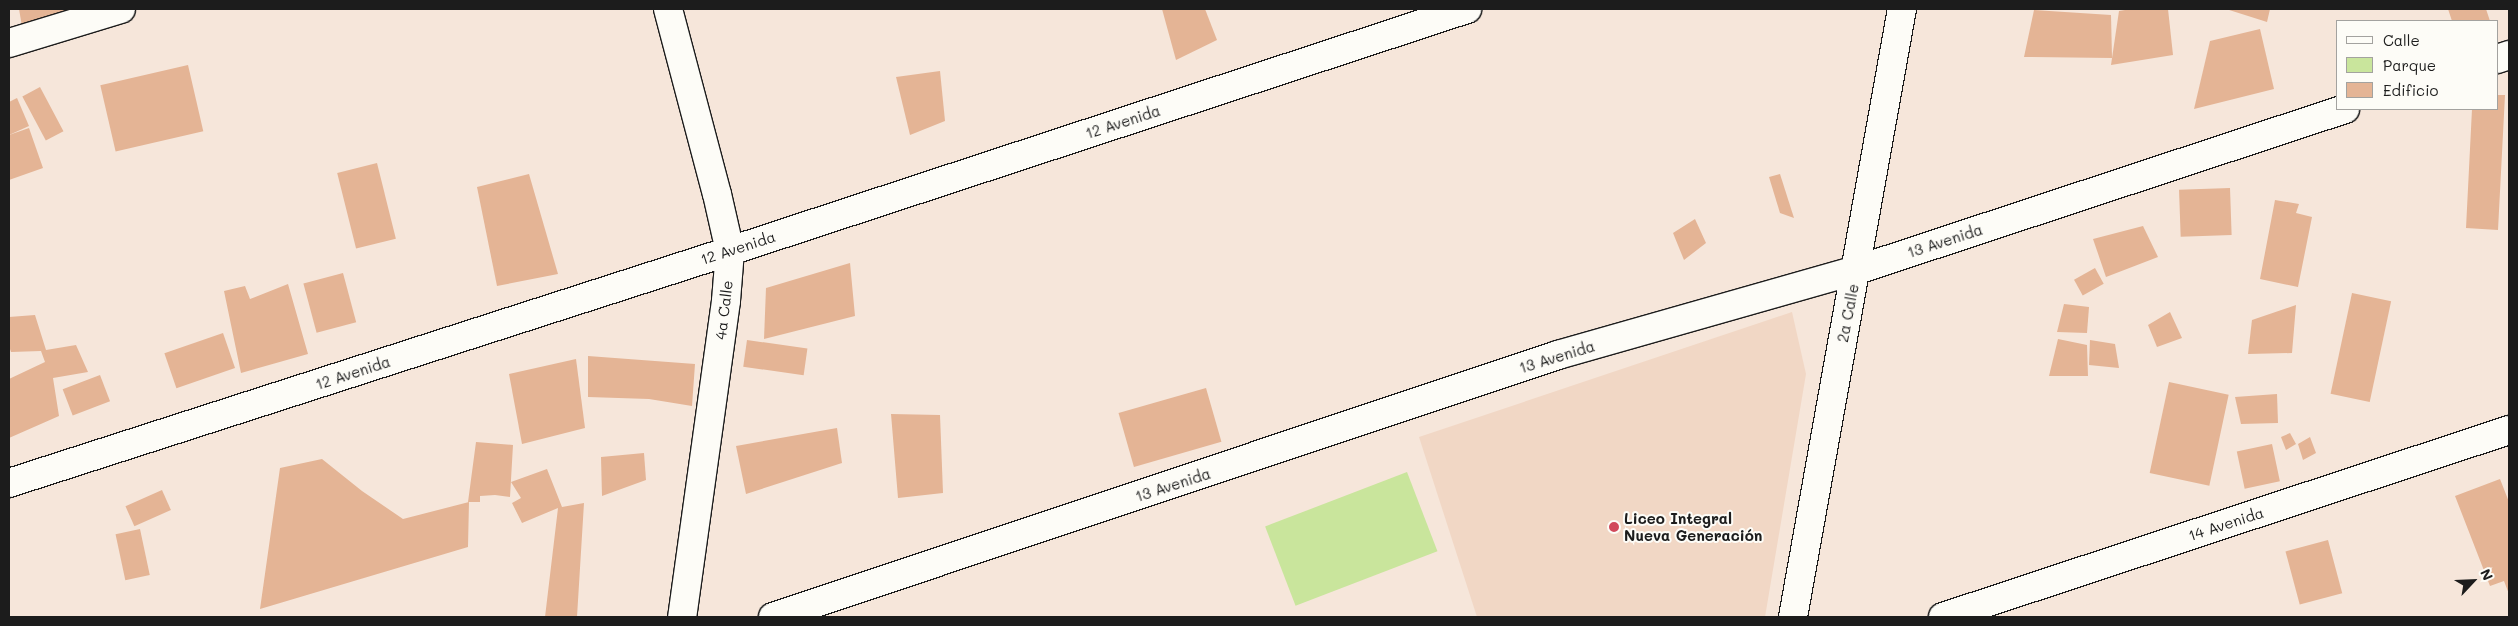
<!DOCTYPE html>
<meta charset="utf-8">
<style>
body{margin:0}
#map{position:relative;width:2518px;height:626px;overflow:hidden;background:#f6e6da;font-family:Mali,sans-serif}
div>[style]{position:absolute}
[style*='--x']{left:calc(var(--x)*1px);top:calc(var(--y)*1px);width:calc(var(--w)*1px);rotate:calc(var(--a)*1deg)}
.built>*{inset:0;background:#f1d7c5}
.green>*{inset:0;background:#c9e59c;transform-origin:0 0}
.building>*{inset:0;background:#e4b495;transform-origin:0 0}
.roads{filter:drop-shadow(1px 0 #1c1c1c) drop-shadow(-1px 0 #1c1c1c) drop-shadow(0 1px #1c1c1c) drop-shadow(0 -1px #1c1c1c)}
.minor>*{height:28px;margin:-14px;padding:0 14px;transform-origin:14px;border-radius:14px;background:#fdfcf7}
.dots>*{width:14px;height:14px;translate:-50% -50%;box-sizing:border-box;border:2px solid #fdfcf7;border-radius:50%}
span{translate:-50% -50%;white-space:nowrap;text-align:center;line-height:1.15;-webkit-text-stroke:4px #fdfcf7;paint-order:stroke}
.street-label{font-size:15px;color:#1c1c1c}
.poi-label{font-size:15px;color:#1c1c1c;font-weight:700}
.left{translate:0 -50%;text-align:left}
.frame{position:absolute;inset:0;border:10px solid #1c1c1c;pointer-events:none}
.legend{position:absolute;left:2336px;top:20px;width:162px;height:90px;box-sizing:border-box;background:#fdfcf7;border:1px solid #a3a29f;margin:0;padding:6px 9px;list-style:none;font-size:15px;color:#1c1c1c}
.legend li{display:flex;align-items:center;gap:10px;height:25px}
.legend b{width:25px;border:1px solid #a3a29f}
.north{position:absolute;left:2448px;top:556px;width:50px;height:50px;-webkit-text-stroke:4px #fdfcf7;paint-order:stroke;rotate:65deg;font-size:14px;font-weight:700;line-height:20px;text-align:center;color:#1c1c1c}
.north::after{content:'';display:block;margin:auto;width:18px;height:22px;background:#1c1c1c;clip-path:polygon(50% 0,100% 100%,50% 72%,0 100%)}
</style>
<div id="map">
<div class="built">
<i style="clip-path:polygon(1792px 312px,1806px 374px,1765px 617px,1477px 617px,1419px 437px)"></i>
</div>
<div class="green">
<i style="left:1407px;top:472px;width:85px;height:152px;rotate:69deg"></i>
</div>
<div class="building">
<i style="clip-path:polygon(19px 9px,77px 9px,24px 38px)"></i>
<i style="clip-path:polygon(1162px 9px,1205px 9px,1217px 40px,1176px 60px)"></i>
<i style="clip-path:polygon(2131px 9px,2168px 9px,2173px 55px,2111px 65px,2119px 11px)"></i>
<i style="clip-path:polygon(2226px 9px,2270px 9px,2267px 22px)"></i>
<i style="clip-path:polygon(2448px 9px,2486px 9px,2490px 21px,2452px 21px)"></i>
<i style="clip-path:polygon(2034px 10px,2111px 15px,2112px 58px,2024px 57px)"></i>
<i style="clip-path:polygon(2260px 29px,2274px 89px,2194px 109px,2210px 41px)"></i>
<i style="left:188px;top:65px;width:68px;height:90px;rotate:77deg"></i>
<i style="clip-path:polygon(940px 71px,945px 121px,910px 135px,896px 77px)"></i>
<i style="left:40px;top:87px;width:50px;height:20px;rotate:62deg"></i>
<i style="clip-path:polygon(2497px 95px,2505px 95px,2498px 230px,2466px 228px,2472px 109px,2497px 109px)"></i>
<i style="clip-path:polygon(17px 98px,29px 126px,9px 135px,9px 102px)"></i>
<i style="clip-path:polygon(29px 128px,43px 168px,9px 180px,9px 135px)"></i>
<i style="left:377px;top:163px;width:78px;height:41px;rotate:76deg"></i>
<i style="clip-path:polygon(529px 174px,558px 274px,497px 286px,477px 187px)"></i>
<i style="clip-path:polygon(1780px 174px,1794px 218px,1780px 213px,1769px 177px)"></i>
<i style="left:2230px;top:188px;width:47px;height:51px;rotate:88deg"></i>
<i style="clip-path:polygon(2275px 200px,2299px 204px,2296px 213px,2312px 217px,2298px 287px,2260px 279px)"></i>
<i style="clip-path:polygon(1695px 219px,1706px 243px,1684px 260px,1673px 233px)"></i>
<i style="clip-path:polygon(2143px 226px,2158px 257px,2106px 277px,2093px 239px)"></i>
<i style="clip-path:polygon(850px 263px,855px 316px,764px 339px,766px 288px)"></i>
<i style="left:2095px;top:268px;width:18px;height:24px;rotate:61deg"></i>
<i style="left:343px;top:273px;width:51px;height:41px;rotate:75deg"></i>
<i style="clip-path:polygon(288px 284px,308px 354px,241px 373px,224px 291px,245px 286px,250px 299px)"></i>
<i style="left:2352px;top:293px;width:40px;height:103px;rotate:12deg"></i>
<i style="clip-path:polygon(2064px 304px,2089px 307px,2087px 333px,2057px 332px)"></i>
<i style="clip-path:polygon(2296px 305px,2292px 353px,2248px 354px,2252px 320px)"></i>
<i style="clip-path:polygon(2170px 312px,2182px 338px,2157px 347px,2148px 325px)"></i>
<i style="clip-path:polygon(35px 315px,46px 350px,76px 345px,88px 372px,53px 378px,59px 416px,9px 438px,9px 379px,45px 362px,41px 351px,11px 352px,9px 346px,9px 317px)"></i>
<i style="left:223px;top:333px;width:37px;height:62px;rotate:71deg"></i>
<i style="clip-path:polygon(2058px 339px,2087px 345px,2088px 376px,2049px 376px)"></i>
<i style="left:747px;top:340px;width:61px;height:27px;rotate:8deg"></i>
<i style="clip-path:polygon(2090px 340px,2115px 344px,2119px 368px,2089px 365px)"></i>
<i style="clip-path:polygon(588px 356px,695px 364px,692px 406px,649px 399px,588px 397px)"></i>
<i style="clip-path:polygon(576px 359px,585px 428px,522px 444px,509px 374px)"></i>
<i style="left:100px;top:375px;width:28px;height:40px;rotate:69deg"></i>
<i style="left:2169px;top:382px;width:61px;height:93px;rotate:12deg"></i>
<i style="left:1206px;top:388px;width:56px;height:91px;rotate:74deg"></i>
<i style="clip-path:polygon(2277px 394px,2278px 423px,2241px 424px,2235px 397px)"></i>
<i style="clip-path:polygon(891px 414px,940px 415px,943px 493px,898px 498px)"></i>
<i style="clip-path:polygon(837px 428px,842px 463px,746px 494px,736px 446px)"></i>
<i style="clip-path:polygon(2290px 433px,2296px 444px,2286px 450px,2281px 437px)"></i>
<i style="clip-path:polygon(2310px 437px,2316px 453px,2303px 460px,2298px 444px)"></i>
<i style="clip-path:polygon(476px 442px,513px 445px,510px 497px,495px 495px,480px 496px,480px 502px,468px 502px)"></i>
<i style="left:2272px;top:444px;width:38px;height:36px;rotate:78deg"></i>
<i style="clip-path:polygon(644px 453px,646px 480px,602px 496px,601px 457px)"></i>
<i style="clip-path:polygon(322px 459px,362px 491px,403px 519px,469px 502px,468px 547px,260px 609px,280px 468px)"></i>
<i style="clip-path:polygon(547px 469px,562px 507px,584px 503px,577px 617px,545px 617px,558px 508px,522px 523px,512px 503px,521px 498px,511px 482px)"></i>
<i style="clip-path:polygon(2500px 479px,2509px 502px,2509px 594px,2504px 581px,2490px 586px,2455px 496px)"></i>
<i style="left:162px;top:490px;width:22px;height:40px;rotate:66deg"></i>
<i style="left:140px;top:529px;width:47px;height:25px;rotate:78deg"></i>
<i style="left:2328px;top:540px;width:55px;height:44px;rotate:75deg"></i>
</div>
<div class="roads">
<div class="minor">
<i style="--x:668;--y:9;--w:191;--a:75.2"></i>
<i style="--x:717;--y:194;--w:58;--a:77.2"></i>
<i style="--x:730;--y:251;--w:50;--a:94.6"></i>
<i style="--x:726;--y:301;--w:319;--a:97.9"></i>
<i style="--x:9;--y:43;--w:117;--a:-16.9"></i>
<i style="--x:2497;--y:59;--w:13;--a:-18"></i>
<i style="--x:9;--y:483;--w:757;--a:-17.84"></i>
<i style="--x:730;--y:251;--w:776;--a:-18.18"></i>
<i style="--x:773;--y:617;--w:828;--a:-18.46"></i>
<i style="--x:1558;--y:355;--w:311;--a:-15.9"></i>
<i style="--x:1857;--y:270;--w:514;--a:-18.26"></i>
<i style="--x:1793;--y:617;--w:618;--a:-79.84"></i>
<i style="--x:1943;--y:617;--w:596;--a:-18.28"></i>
</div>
</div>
<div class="dots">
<i style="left:1614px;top:527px;background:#d1495b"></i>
</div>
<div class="street-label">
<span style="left:1123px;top:122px;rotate:-18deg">12 Avenida</span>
<span style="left:1945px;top:241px;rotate:-18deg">13 Avenida</span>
<span style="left:738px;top:248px;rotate:-18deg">12 Avenida</span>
<span style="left:724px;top:310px;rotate:-83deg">4a Calle</span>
<span style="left:1848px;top:313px;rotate:-79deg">2a Calle</span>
<span style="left:1557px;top:357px;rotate:-17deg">13 Avenida</span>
<span style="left:353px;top:373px;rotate:-18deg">12 Avenida</span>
<span style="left:1173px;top:485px;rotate:-18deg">13 Avenida</span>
<span style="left:2226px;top:524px;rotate:-18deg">14 Avenida</span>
</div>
<div class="poi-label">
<span class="left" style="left:1624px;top:527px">Liceo Integral<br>Nueva Generación</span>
</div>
<div class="frame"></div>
<ul class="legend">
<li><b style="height:6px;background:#fdfcf7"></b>Calle</li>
<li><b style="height:14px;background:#c9e59c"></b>Parque</li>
<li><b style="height:14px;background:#e4b495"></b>Edificio</li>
</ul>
<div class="north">N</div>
</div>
